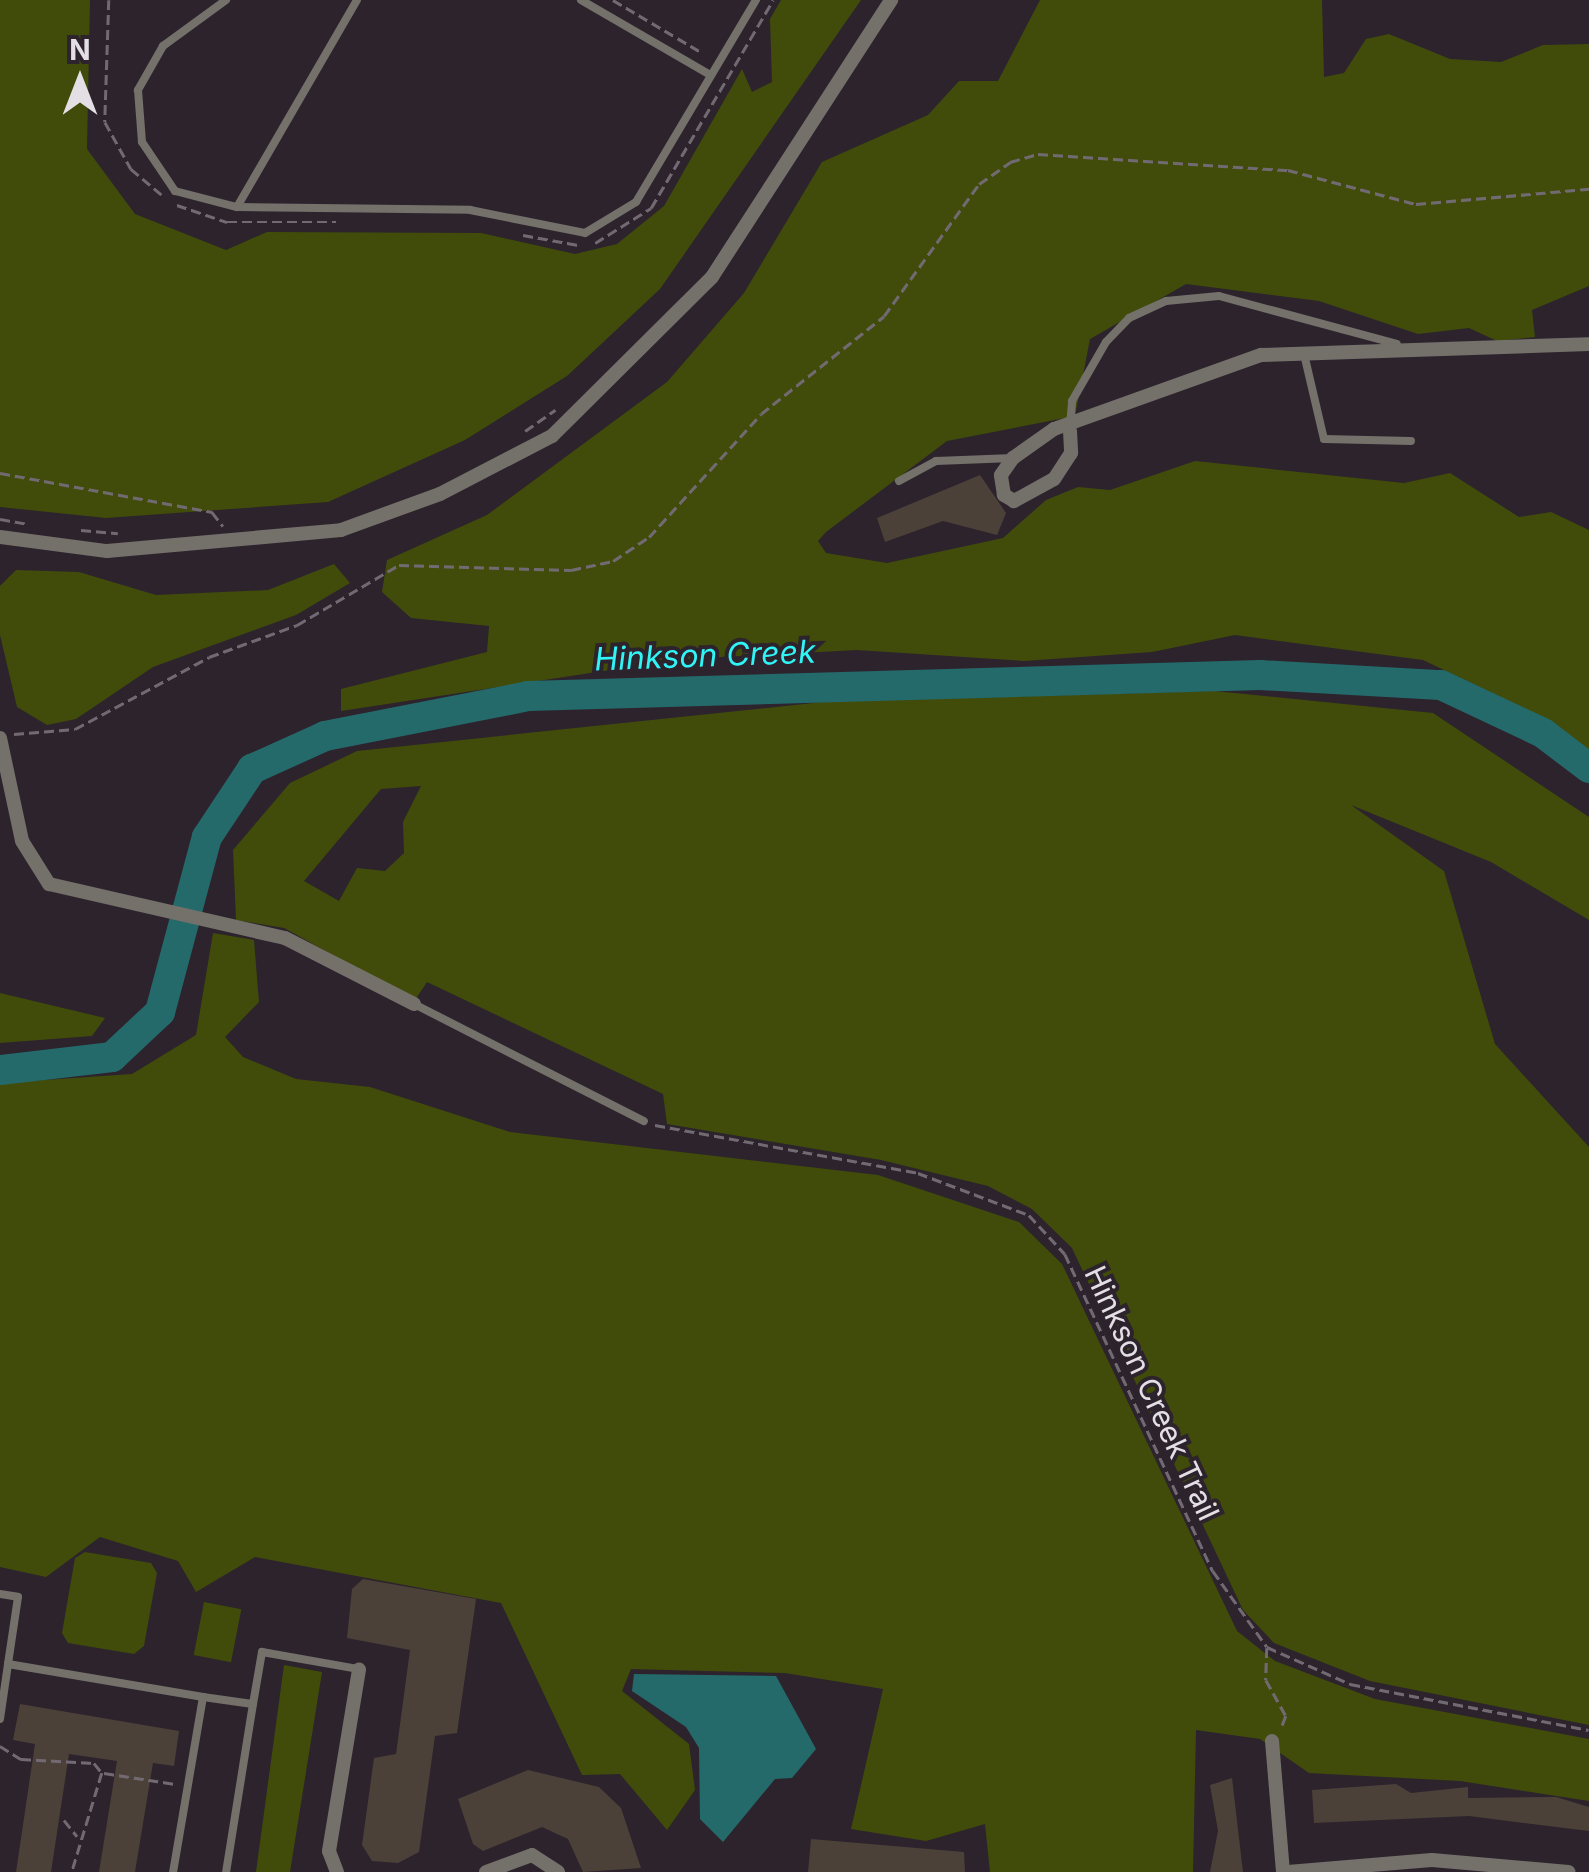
<!DOCTYPE html>
<style>
body{margin:0}
#map{position:relative;width:1589px;height:1872px;overflow:hidden;background:#2c232d;font-family:Inter,sans-serif}
div>[style]{position:absolute}
[style*='--x']{left:calc(var(--x)*1px);top:calc(var(--y)*1px);width:calc(var(--w)*1px);rotate:calc(var(--a)*1deg)}
.green>*{inset:0;background:#414c0a;transform-origin:0 0}
.water>*{inset:0;background:#256a6b}
.river>*{height:30px;margin:-15px;padding:0 15px;transform-origin:15px;border-radius:15px;background:#256a6b}
.building>*{inset:0;background:#4c4138}
.path>*{height:2.5px;margin-top:-1.25px;transform-origin:0;background:repeating-linear-gradient(90deg,#726a73 0 10px,transparent 0 15px)}
.service>*{height:8px;margin:-4px;padding:0 4px;transform-origin:4px;border-radius:4px;background:#74706a}
.minor>*{height:14px;margin:-7px;padding:0 7px;transform-origin:7px;border-radius:7px;background:#74706a}
span{translate:-50% -50%;white-space:nowrap;text-align:center;line-height:1.15;-webkit-text-stroke:8px #2c232d;paint-order:stroke}
.street-label{font-size:30px;color:#e4dee5}
.water-label{font-size:32px;color:#30f4f6;font-style:italic}
.north{position:absolute;left:30px;top:30px;width:100px;height:100px;-webkit-text-stroke:8px #2c232d;paint-order:stroke;rotate:0deg;font-size:28px;font-weight:700;line-height:40px;text-align:center;color:#e4dee5}
.north::after{content:'';display:block;margin:auto;width:35px;height:45px;background:#e4dee5;clip-path:polygon(50% 0,100% 100%,50% 72%,0 100%)}
</style>
<div id="map">
<div class="green">
<i style="clip-path:polygon(0 0,90px 0,87px 149px,135px 214px,226px 250px,267px 232px,481px 233px,575px 254px,617px 244px,664px 206px,742px 69px,752px 92px,772px 82px,770px 19px,781px 0,861px 0,660px 289px,567px 376px,465px 440px,328px 502px,106px 518px,0 507px)"></i>
<i style="clip-path:polygon(1040px 0,1322px 0,1324px 77px,1344px 73px,1366px 39px,1389px 34px,1450px 59px,1501px 62px,1543px 45px,1589px 44px,1589px 286px,1532px 310px,1535px 337px,1497px 341px,1469px 328px,1418px 334px,1319px 301px,1186px 284px,1090px 339px,1075px 416px,947px 441px,826px 532px,818px 541px,826px 553px,887px 563px,1003px 538px,1046px 500px,1078px 487px,1110px 490px,1195px 461px,1404px 483px,1450px 473px,1519px 517px,1551px 512px,1589px 530px,1589px 752px,1547px 719px,1423px 660px,1235px 635px,1152px 652px,1024px 661px,857px 650px,683px 659px,341px 711px,341px 689px,487px 652px,489px 626px,411px 618px,382px 592px,387px 560px,487px 515px,667px 382px,744px 293px,822px 162px,928px 115px,959px 81px,998px 81px)"></i>
<i style="clip-path:polygon(334px 564px,350px 583px,296px 615px,153px 667px,76px 719px,47px 725px,17px 707px,0 635px,0 586px,16px 570px,79px 572px,156px 595px,268px 590px)"></i>
<i style="clip-path:polygon(evenodd,1215px 691px,1433px 713px,1589px 817px,1589px 920px,1491px 862px,1351px 805px,1444px 871px,1495px 1044px,1589px 1147px,1589px 1725px,1370px 1681px,1274px 1643px,1243px 1610px,1072px 1248px,1032px 1209px,988px 1186px,881px 1160px,667px 1124px,663px 1094px,427px 982px,415px 1000px,284px 928px,236px 920px,233px 850px,290px 783px,357px 751px,823px 702px,1215px 691px,421px 786px,403px 822px,404px 853px,385px 871px,357px 868px,339px 901px,304px 881px,381px 789px,421px 786px)"></i>
<i style="clip-path:polygon(213px 933px,254px 940px,259px 1002px,225px 1037px,243px 1057px,296px 1079px,370px 1087px,510px 1132px,878px 1175px,1019px 1222px,1062px 1264px,1237px 1631px,1275px 1661px,1375px 1699px,1589px 1739px,1589px 1801px,1460px 1781px,1309px 1773px,1260px 1739px,1196px 1730px,1193px 1872px,990px 1872px,985px 1824px,926px 1841px,851px 1829px,883px 1689px,785px 1673px,631px 1669px,622px 1691px,689px 1744px,695px 1790px,667px 1830px,620px 1774px,582px 1775px,501px 1603px,255px 1557px,196px 1592px,178px 1561px,100px 1537px,46px 1577px,0 1567px,0 1083px,132px 1074px,196px 1035px)"></i>
<i style="clip-path:polygon(0 993px,105px 1018px,92px 1036px,0 1043px)"></i>
<i style="clip-path:polygon(85px 1552px,151px 1563px,157px 1573px,144px 1646px,134px 1654px,68px 1643px,62px 1633px,75px 1558px)"></i>
<i style="left:204px;top:1602px;width:38px;height:54px;rotate:11deg"></i>
<i style="clip-path:polygon(284px 1665px,322px 1672px,290px 1872px,256px 1872px)"></i>
</div>
<div class="water">
<i style="clip-path:polygon(634px 1674px,776px 1676px,816px 1749px,792px 1778px,775px 1779px,723px 1842px,700px 1819px,699px 1748px,686px 1727px,632px 1691px)"></i>
</div>
<div class="river">
<i style="--x:0;--y:1070;--w:113;--a:-6.6"></i>
<i style="--x:112;--y:1057;--w:66;--a:-43.2"></i>
<i style="--x:160;--y:1012;--w:181;--a:-75"></i>
<i style="--x:207;--y:837;--w:82;--a:-56.5"></i>
<i style="--x:252;--y:769;--w:80;--a:-24.3"></i>
<i style="--x:325;--y:736;--w:207;--a:-11.1"></i>
<i style="--x:528;--y:696;--w:732;--a:-1.64"></i>
<i style="--x:1260;--y:675;--w:181;--a:3.2"></i>
<i style="--x:1441;--y:685;--w:113;--a:25.2"></i>
<i style="--x:1543;--y:733;--w:58;--a:37.3"></i>
</div>
<div class="building">
<i style="clip-path:polygon(980px 475px,1006px 513px,997px 535px,943px 521px,885px 542px,877px 518px)"></i>
<i style="clip-path:polygon(363px 1579px,476px 1599px,457px 1733px,435px 1736px,419px 1852px,398px 1863px,372px 1861px,362px 1845px,374px 1758px,396px 1754px,410px 1650px,347px 1638px,352px 1589px)"></i>
<i style="clip-path:polygon(20px 1704px,179px 1731px,174px 1766px,153px 1763px,135px 1872px,99px 1872px,117px 1761px,69px 1754px,51px 1872px,16px 1872px,35px 1744px,13px 1740px)"></i>
<i style="clip-path:polygon(528px 1770px,599px 1787px,621px 1808px,641px 1868px,583px 1872px,568px 1839px,542px 1827px,483px 1851px,473px 1844px,458px 1799px)"></i>
<i style="clip-path:polygon(1232px 1778px,1243px 1872px,1210px 1872px,1218px 1831px,1210px 1785px)"></i>
<i style="clip-path:polygon(1396px 1784px,1411px 1793px,1468px 1787px,1468px 1798px,1556px 1797px,1589px 1807px,1589px 1831px,1469px 1816px,1314px 1823px,1312px 1790px)"></i>
<i style="clip-path:polygon(811px 1839px,964px 1852px,965px 1872px,808px 1872px)"></i>
</div>
<div class="path">
<i style="--x:109;--y:0;--w:122;--a:91.9"></i>
<i style="--x:105;--y:122;--w:54;--a:61"></i>
<i style="--x:131;--y:169;--w:40;--a:40"></i>
<i style="--x:613;--y:0;--w:102;--a:30.6"></i>
<i style="--x:177;--y:205;--w:53;--a:18.8"></i>
<i style="--x:227;--y:222;--w:109;--a:0"></i>
<i style="--x:523;--y:235;--w:56;--a:10.3"></i>
<i style="--x:595;--y:243;--w:66;--a:-32"></i>
<i style="--x:651;--y:208;--w:241;--a:-59.6"></i>
<i style="--x:525;--y:431;--w:37;--a:-35"></i>
<i style="--x:0;--y:473;--w:216;--a:10.4"></i>
<i style="--x:212;--y:512;--w:18;--a:52"></i>
<i style="--x:0;--y:519;--w:28;--a:10"></i>
<i style="--x:81;--y:530;--w:37;--a:5"></i>
<i style="--x:14;--y:734;--w:61;--a:-4.7"></i>
<i style="--x:75;--y:729;--w:152;--a:-28.2"></i>
<i style="--x:209;--y:657;--w:94;--a:-20"></i>
<i style="--x:297;--y:625;--w:118;--a:-30.5"></i>
<i style="--x:399;--y:565;--w:172;--a:1.7"></i>
<i style="--x:571;--y:570;--w:43;--a:-12.1"></i>
<i style="--x:613;--y:561;--w:43;--a:-33.7"></i>
<i style="--x:649;--y:537;--w:166;--a:-47.7"></i>
<i style="--x:761;--y:414;--w:157;--a:-38.5"></i>
<i style="--x:884;--y:316;--w:163;--a:-54.3"></i>
<i style="--x:979;--y:184;--w:38;--a:-35"></i>
<i style="--x:1010;--y:162;--w:29;--a:-16"></i>
<i style="--x:1038;--y:154;--w:251;--a:3.7"></i>
<i style="--x:1288;--y:170;--w:132;--a:14.9"></i>
<i style="--x:1416;--y:204;--w:174;--a:-5"></i>
<i style="--x:655;--y:1125;--w:267;--a:10.3"></i>
<i style="--x:918;--y:1173;--w:119;--a:20.7"></i>
<i style="--x:1029;--y:1215;--w:53;--a:47.3"></i>
<i style="--x:1065;--y:1254;--w:350;--a:65"></i>
<i style="--x:1213;--y:1571;--w:93;--a:54.6"></i>
<i style="--x:1267;--y:1647;--w:91;--a:24"></i>
<i style="--x:1350;--y:1684;--w:243;--a:10.9"></i>
<i style="--x:1267;--y:1648;--w:32;--a:92"></i>
<i style="--x:1266;--y:1680;--w:41;--a:60.9"></i>
<i style="--x:1286;--y:1716;--w:14;--a:111"></i>
<i style="--x:0;--y:1746;--w:25;--a:32"></i>
<i style="--x:21;--y:1759;--w:73;--a:3.1"></i>
<i style="--x:94;--y:1763;--w:13;--a:51"></i>
<i style="--x:102;--y:1773;--w:103;--a:106.9"></i>
<i style="--x:104;--y:1773;--w:72;--a:8.8"></i>
<i style="--x:64;--y:1820;--w:21;--a:51"></i>
</div>
<div class="service">
<i style="--x:226;--y:0;--w:78;--a:143.9"></i>
<i style="--x:163;--y:46;--w:51;--a:119.6"></i>
<i style="--x:138;--y:90;--w:52;--a:85.6"></i>
<i style="--x:142;--y:142;--w:59;--a:56"></i>
<i style="--x:175;--y:191;--w:64;--a:14.5"></i>
<i style="--x:237;--y:207;--w:233;--a:0.7"></i>
<i style="--x:470;--y:210;--w:117;--a:11.3"></i>
<i style="--x:585;--y:233;--w:60;--a:-31.3"></i>
<i style="--x:636;--y:202;--w:235;--a:-59.3"></i>
<i style="--x:581;--y:0;--w:146;--a:30.1"></i>
<i style="--x:237;--y:207;--w:239;--a:-59.9"></i>
<i style="--x:1304;--y:354;--w:87;--a:76.8"></i>
<i style="--x:1324;--y:439;--w:87;--a:1.3"></i>
<i style="--x:1070;--y:426;--w:25;--a:-85"></i>
<i style="--x:1072;--y:401;--w:68;--a:-60"></i>
<i style="--x:1106;--y:342;--w:33;--a:-46"></i>
<i style="--x:1129;--y:318;--w:41;--a:-24.7"></i>
<i style="--x:1166;--y:301;--w:53;--a:-5.4"></i>
<i style="--x:1219;--y:296;--w:184;--a:15.1"></i>
<i style="--x:899;--y:481;--w:42;--a:-28.4"></i>
<i style="--x:936;--y:461;--w:77;--a:-2.2"></i>
<i style="--x:414;--y:1004;--w:258;--a:27"></i>
<i style="--x:0;--y:1594;--w:18;--a:9"></i>
<i style="--x:18;--y:1597;--w:68;--a:98.5"></i>
<i style="--x:203;--y:1697;--w:50;--a:8"></i>
<i style="--x:253;--y:1704;--w:170;--a:99.1"></i>
<i style="--x:253;--y:1704;--w:53;--a:-80.2"></i>
<i style="--x:262;--y:1652;--w:97;--a:10"></i>
<i style="--x:0;--y:1719;--w:56;--a:-81.7"></i>
<i style="--x:8;--y:1664;--w:198;--a:9.6"></i>
<i style="--x:203;--y:1697;--w:178;--a:99.7"></i>
</div>
<div class="minor">
<i style="--x:1070;--y:431;--w:22;--a:87"></i>
<i style="--x:1071;--y:453;--w:31;--a:123"></i>
<i style="--x:1054;--y:479;--w:46;--a:151.2"></i>
<i style="--x:1014;--y:501;--w:12;--a:-149"></i>
<i style="--x:1004;--y:495;--w:20;--a:-99"></i>
<i style="--x:1001;--y:475;--w:21;--a:-55"></i>
<i style="--x:1013;--y:458;--w:50;--a:-35.3"></i>
<i style="--x:1054;--y:429;--w:220;--a:-19.7"></i>
<i style="--x:1261;--y:355;--w:328;--a:-1.9"></i>
<i style="--x:0;--y:537;--w:108;--a:7.5"></i>
<i style="--x:107;--y:551;--w:235;--a:-5.1"></i>
<i style="--x:341;--y:530;--w:105;--a:-20"></i>
<i style="--x:440;--y:494;--w:126;--a:-27.4"></i>
<i style="--x:552;--y:436;--w:226;--a:-44.8"></i>
<i style="--x:712;--y:277;--w:330;--a:-57.1"></i>
<i style="--x:0;--y:738;--w:105;--a:77.9"></i>
<i style="--x:22;--y:841;--w:51;--a:57.9"></i>
<i style="--x:49;--y:884;--w:242;--a:12.9"></i>
<i style="--x:285;--y:938;--w:145;--a:27.1"></i>
<i style="--x:1272;--y:1741;--w:131;--a:85.2"></i>
<i style="--x:337;--y:1872;--w:22;--a:-111"></i>
<i style="--x:329;--y:1851;--w:184;--a:-80.6"></i>
<i style="--x:486;--y:1872;--w:49;--a:-20.3"></i>
<i style="--x:532;--y:1855;--w:31;--a:33"></i>
<i style="--x:1288;--y:1872;--w:144;--a:-4.8"></i>
<i style="--x:1432;--y:1860;--w:137;--a:5"></i>
</div>
<div class="street-label">
<span style="left:1152px;top:1393px;rotate:65deg">Hinkson Creek Trail</span>
</div>
<div class="water-label">
<span style="left:705px;top:656px;rotate:-2deg">Hinkson Creek</span>
</div>
<div class="north">N</div>
</div>
